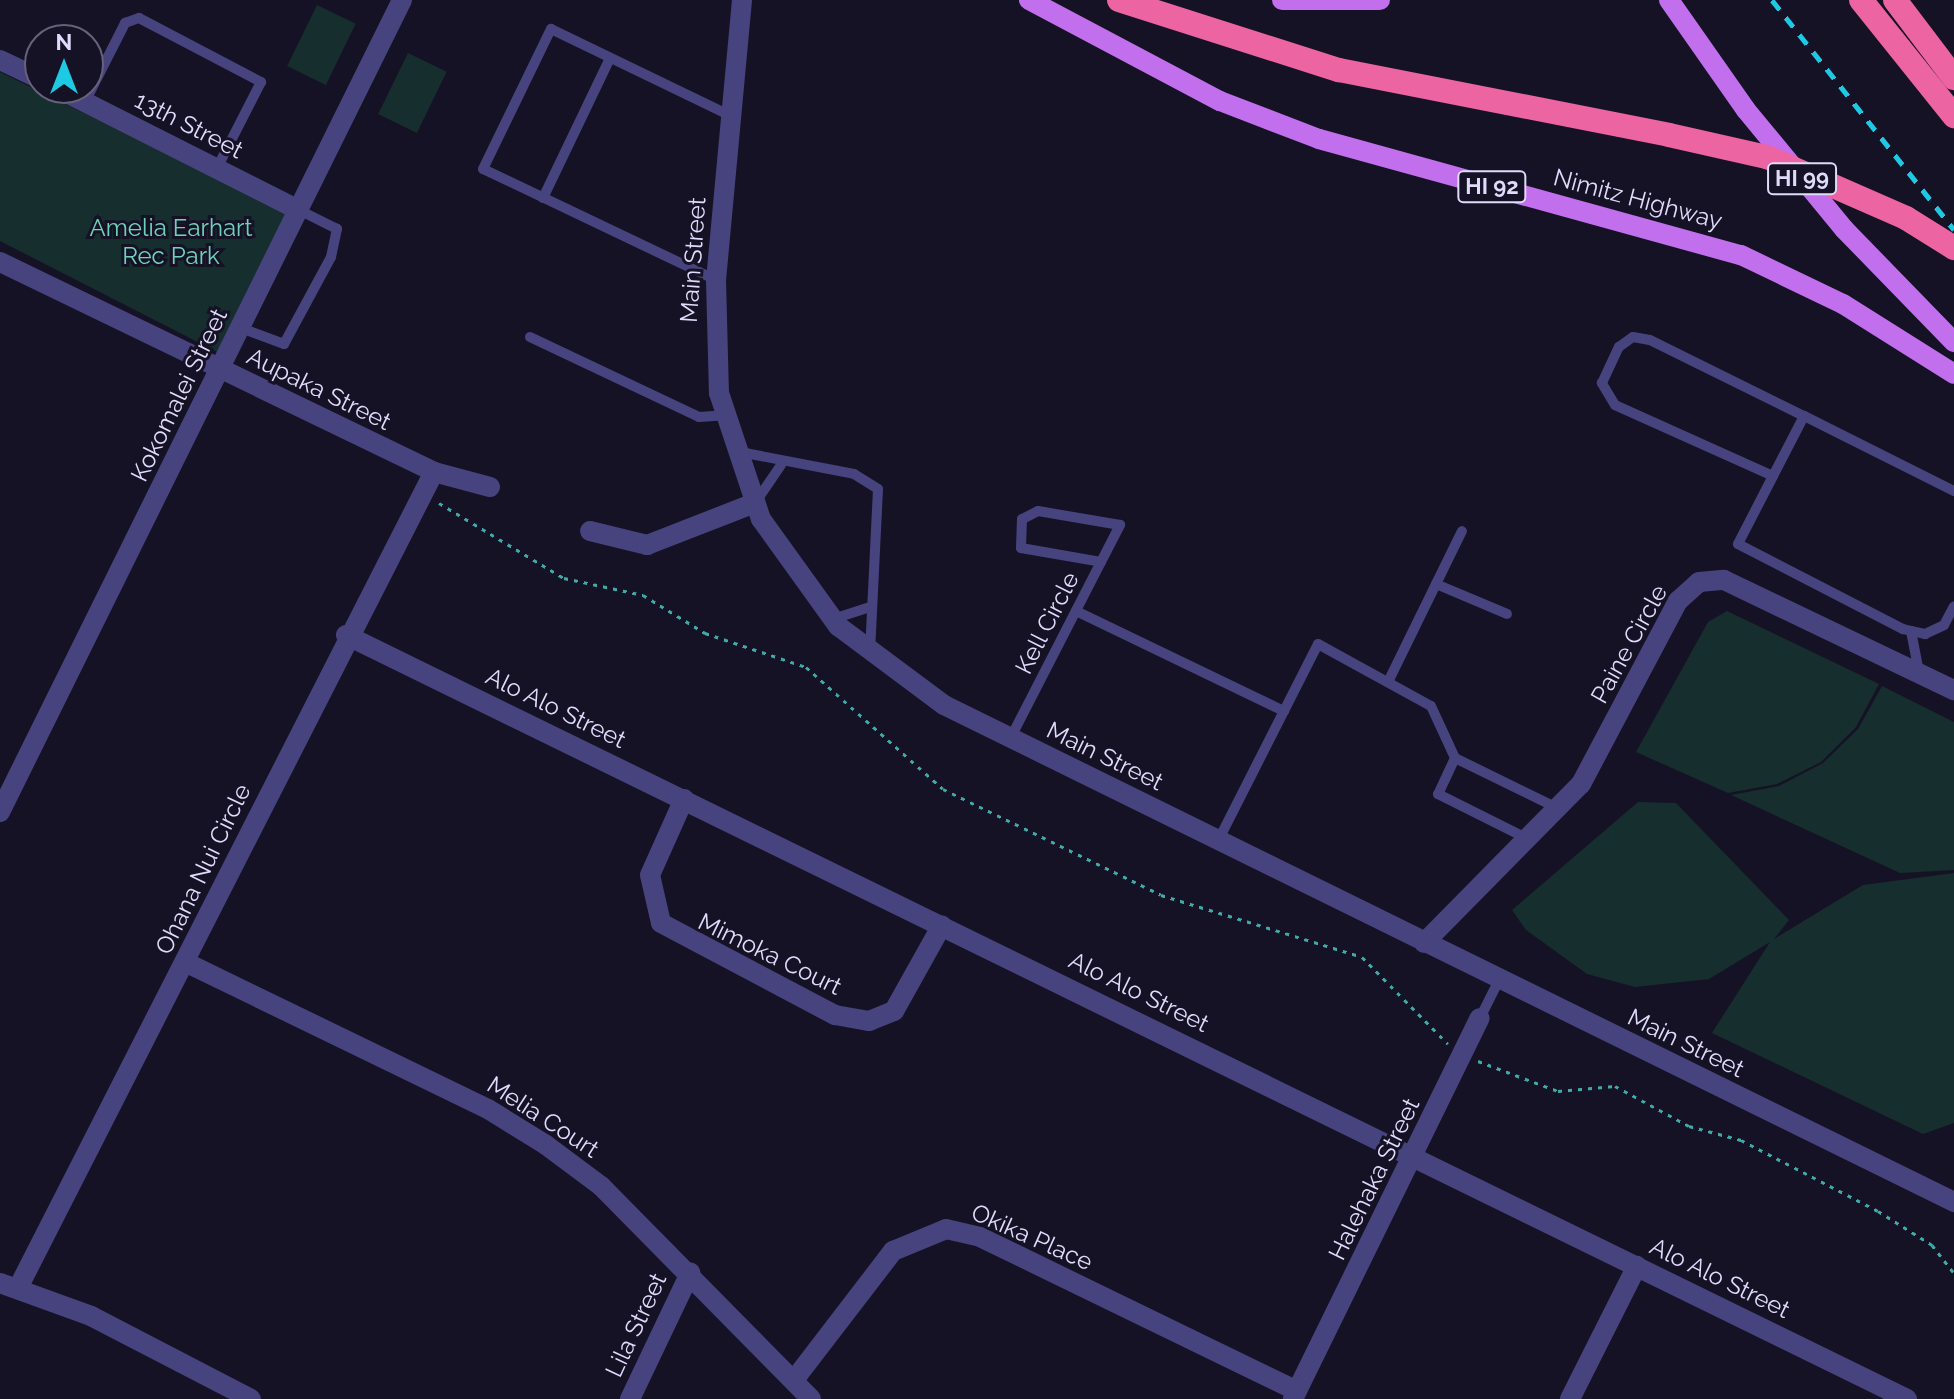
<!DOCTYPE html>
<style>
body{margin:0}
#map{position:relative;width:1954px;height:1399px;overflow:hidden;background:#161225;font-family:Raleway,sans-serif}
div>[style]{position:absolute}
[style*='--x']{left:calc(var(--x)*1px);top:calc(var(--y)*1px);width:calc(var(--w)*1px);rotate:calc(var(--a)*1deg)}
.green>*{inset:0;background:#162e2e;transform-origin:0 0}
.path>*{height:3px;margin-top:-1.5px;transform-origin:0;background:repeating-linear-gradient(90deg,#3faba7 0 4px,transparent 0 10px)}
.service>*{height:10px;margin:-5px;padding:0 5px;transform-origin:5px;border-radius:5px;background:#47437e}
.minor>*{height:20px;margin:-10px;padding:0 10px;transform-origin:10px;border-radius:10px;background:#47437e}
.primary>*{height:20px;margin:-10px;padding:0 10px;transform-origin:10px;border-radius:10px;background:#c16fed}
.motorway>*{height:24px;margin:-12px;padding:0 12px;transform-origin:12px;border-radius:12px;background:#ec64a2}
.rail>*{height:5px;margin-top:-2.5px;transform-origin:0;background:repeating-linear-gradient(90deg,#1ecae3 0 12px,transparent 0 22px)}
.motorway-bridge>*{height:24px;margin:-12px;padding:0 12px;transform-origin:12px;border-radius:12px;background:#ec64a2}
span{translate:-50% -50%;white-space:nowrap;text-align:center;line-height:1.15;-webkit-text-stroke:6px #161225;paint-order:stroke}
.shield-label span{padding:2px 6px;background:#161225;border:2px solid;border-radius:6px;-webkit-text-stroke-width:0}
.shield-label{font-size:22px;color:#dfdbfb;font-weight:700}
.street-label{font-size:24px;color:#dfdbfb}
.park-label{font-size:24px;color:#6fd2bc}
.north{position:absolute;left:24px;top:24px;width:80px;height:80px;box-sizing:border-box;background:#161225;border:2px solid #66627b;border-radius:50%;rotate:0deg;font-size:22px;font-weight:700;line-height:32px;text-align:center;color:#dfdbfb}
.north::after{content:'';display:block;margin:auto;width:28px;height:36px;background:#1ecae3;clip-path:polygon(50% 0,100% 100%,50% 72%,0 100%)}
</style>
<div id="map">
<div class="green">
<i style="left:317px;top:5px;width:43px;height:68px;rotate:26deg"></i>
<i style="left:408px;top:53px;width:43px;height:68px;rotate:26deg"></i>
<i style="clip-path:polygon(0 72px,288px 213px,227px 357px,0 241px)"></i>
<i style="clip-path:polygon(1727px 611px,1879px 684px,1856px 727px,1821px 762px,1777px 784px,1728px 793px,1636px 752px,1708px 622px)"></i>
<i style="clip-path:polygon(1882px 686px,1954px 722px,1954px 870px,1900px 873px,1731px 795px,1779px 786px,1823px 763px,1858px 729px)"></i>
<i style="clip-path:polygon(1638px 802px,1676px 803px,1789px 920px,1774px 939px,1863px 885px,1954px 873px,1954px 1123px,1923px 1134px,1712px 1033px,1770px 942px,1709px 979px,1635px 987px,1587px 974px,1526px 930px,1512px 910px)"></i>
</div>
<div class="path">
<i style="--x:439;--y:503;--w:146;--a:31"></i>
<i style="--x:564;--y:578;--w:81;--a:12.1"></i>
<i style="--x:643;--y:595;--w:73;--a:31.5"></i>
<i style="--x:705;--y:633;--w:107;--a:18.6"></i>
<i style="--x:806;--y:667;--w:183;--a:41.7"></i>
<i style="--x:943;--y:789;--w:242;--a:25.9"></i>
<i style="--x:1161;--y:895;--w:210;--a:17.1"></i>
<i style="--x:1362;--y:957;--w:122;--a:45.3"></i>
<i style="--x:1478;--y:1061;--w:85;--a:20.6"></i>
<i style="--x:1558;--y:1091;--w:57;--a:-5"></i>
<i style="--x:1615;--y:1086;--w:84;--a:28.4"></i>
<i style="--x:1689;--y:1126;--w:54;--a:15.1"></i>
<i style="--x:1741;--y:1140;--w:154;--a:27.4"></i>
<i style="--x:1878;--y:1211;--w:64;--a:32.2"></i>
<i style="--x:1932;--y:1245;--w:36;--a:52"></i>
</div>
<div class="service">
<i style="--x:85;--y:102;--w:89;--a:-63.1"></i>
<i style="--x:125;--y:23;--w:15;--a:-20"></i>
<i style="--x:139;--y:18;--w:138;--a:27.7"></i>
<i style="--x:261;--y:82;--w:97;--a:117.1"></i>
<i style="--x:543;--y:198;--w:155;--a:-64.4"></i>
<i style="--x:716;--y:280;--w:258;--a:-154.5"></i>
<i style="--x:483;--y:169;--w:156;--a:-64.1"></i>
<i style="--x:551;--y:29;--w:200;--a:25.8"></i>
<i style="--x:241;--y:328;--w:46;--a:20.4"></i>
<i style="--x:284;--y:344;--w:99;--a:-61.6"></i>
<i style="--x:331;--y:257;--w:29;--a:-78"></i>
<i style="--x:337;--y:229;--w:45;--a:-153.4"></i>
<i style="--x:530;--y:337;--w:187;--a:25.3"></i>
<i style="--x:699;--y:417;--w:26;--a:-4"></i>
<i style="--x:740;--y:452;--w:116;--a:10.9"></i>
<i style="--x:854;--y:474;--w:28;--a:32"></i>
<i style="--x:878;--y:489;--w:162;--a:92.8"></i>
<i style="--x:1773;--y:476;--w:173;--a:-155.8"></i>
<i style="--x:1615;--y:405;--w:26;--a:-121"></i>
<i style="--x:1602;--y:383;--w:40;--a:-65"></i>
<i style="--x:1619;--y:347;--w:17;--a:-36"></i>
<i style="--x:1633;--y:337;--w:17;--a:10"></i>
<i style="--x:1650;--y:340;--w:172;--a:26.3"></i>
<i style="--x:1954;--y:491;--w:168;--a:-153.4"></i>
<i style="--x:1804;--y:416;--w:144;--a:117.3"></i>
<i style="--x:1738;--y:544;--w:186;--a:27.3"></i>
<i style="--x:1903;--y:629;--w:23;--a:13"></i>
<i style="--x:1925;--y:634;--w:21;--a:-25"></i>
<i style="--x:1944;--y:625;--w:21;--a:-62"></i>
<i style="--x:755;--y:503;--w:46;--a:-55.6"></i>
<i style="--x:1436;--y:584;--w:77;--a:22.9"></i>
<i style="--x:1076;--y:611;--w:231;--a:25.7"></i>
<i style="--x:833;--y:619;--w:39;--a:-18"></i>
<i style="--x:1911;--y:631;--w:42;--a:79"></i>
<i style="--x:1388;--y:682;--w:168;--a:-63.9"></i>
<i style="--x:1010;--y:739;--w:199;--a:-62.8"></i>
<i style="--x:1101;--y:562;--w:42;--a:-62.8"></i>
<i style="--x:1120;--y:525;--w:83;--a:-170.3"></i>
<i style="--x:1038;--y:511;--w:18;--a:153"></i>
<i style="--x:1022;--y:519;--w:29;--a:92"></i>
<i style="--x:1021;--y:548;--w:81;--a:9.9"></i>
<i style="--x:1455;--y:758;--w:40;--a:115"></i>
<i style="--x:1438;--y:794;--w:94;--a:26.6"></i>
<i style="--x:1218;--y:841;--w:221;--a:-63.1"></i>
<i style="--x:1318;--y:644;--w:129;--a:28.8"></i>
<i style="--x:1431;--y:706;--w:57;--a:65.2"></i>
<i style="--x:1455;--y:758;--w:111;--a:26.1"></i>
<i style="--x:1480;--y:1018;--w:42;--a:-63.4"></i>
</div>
<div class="minor">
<i style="--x:742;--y:0;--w:281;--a:95.3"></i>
<i style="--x:716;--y:280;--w:113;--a:88.5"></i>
<i style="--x:719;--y:393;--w:133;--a:71.6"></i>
<i style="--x:761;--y:519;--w:132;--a:54.3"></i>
<i style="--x:838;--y:626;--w:132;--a:36.7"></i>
<i style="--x:944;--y:705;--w:1126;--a:26.2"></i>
<i style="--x:0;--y:60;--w:44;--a:25.4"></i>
<i style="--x:57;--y:88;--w:269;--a:26.8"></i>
<i style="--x:0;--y:262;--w:482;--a:25.8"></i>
<i style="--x:434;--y:472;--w:58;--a:15"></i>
<i style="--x:590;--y:531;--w:59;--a:13.8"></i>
<i style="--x:647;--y:545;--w:116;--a:-21.3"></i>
<i style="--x:346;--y:635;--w:1738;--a:26.08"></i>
<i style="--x:684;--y:799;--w:83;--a:114.1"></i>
<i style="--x:650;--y:875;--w:49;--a:77.1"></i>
<i style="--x:661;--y:923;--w:197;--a:27.9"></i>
<i style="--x:835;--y:1015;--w:35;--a:10"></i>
<i style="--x:869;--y:1021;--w:27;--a:-22"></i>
<i style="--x:894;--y:1011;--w:98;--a:-60.8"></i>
<i style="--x:0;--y:812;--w:906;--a:-63.66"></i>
<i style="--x:1424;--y:943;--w:223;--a:-45.4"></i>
<i style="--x:1581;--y:784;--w:207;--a:-62.1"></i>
<i style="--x:1678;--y:601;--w:28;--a:-42"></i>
<i style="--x:1699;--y:582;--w:25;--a:-5"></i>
<i style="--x:1724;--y:580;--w:255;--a:25.6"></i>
<i style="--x:187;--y:963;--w:335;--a:25.9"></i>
<i style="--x:488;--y:1109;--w:68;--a:31.8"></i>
<i style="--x:546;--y:1145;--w:69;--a:36.7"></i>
<i style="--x:601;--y:1186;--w:299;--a:45.4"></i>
<i style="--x:0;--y:1283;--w:97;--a:19.9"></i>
<i style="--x:91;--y:1316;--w:180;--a:27.4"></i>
<i style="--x:18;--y:1288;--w:916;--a:-62.99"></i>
<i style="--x:794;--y:1380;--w:163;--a:-52.5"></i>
<i style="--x:893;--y:1251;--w:57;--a:-22.5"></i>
<i style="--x:946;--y:1229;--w:35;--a:13"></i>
<i style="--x:980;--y:1237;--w:352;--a:25.9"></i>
<i style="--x:630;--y:1399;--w:140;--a:-64.5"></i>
<i style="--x:1293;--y:1399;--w:424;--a:-63.9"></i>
<i style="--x:1570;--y:1399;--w:149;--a:-63.3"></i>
</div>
<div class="primary">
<i style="--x:1029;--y:0;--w:216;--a:27.9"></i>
<i style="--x:1220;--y:101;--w:106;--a:21"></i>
<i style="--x:1319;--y:139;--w:438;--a:15.4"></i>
<i style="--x:1741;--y:255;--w:113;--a:25.7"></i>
<i style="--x:1843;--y:304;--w:131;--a:32.2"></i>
<i style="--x:1282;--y:0;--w:98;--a:0"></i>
<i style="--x:1669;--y:0;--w:134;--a:55"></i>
<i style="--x:1746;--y:110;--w:154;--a:50.5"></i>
<i style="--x:1844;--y:229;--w:158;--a:45.8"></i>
</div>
<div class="motorway">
<i style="--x:1119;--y:0;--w:231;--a:17.7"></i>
<i style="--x:1339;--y:70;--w:336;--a:11.1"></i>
<i style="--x:1861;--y:0;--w:149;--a:51.3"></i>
<i style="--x:1895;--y:0;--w:98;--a:52.9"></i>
<i style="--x:1906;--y:218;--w:57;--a:32"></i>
</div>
<div class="rail">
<i style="--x:1772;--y:0;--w:293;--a:51.6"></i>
</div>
<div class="motorway-bridge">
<i style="--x:1669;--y:135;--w:100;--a:12.7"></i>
<i style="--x:1767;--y:157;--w:152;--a:23.7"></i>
</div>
<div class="shield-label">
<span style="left:1802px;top:179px">HI 99</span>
<span style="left:1492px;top:187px">HI 92</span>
</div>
<div class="street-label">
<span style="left:189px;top:125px;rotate:27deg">13th Street</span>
<span style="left:1638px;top:199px;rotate:15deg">Nimitz Highway</span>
<span style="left:693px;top:260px;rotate:-86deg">Main Street</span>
<span style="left:319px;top:389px;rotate:26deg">Aupaka Street</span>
<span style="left:179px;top:395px;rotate:-64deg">Kokomalei Street</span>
<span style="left:1047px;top:623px;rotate:-63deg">Kell Circle</span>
<span style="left:1629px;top:644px;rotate:-61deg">Paine Circle</span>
<span style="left:556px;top:708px;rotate:26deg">Alo Alo Street</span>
<span style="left:1105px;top:756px;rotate:26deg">Main Street</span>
<span style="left:203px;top:869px;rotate:-64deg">Ohana Nui Circle</span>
<span style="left:770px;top:954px;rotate:26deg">Mimoka Court</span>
<span style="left:1139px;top:992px;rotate:26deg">Alo Alo Street</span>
<span style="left:1686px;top:1043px;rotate:26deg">Main Street</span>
<span style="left:543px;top:1117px;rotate:33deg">Melia Court</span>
<span style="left:1374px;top:1179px;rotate:-64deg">Halehaka Street</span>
<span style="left:1032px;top:1237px;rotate:24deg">Okika Place</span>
<span style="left:1720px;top:1278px;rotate:26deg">Alo Alo Street</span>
<span style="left:636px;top:1325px;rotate:-65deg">Lila Street</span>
</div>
<div class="park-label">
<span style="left:171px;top:242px">Amelia Earhart<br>Rec Park</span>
</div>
<div class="north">N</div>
</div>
